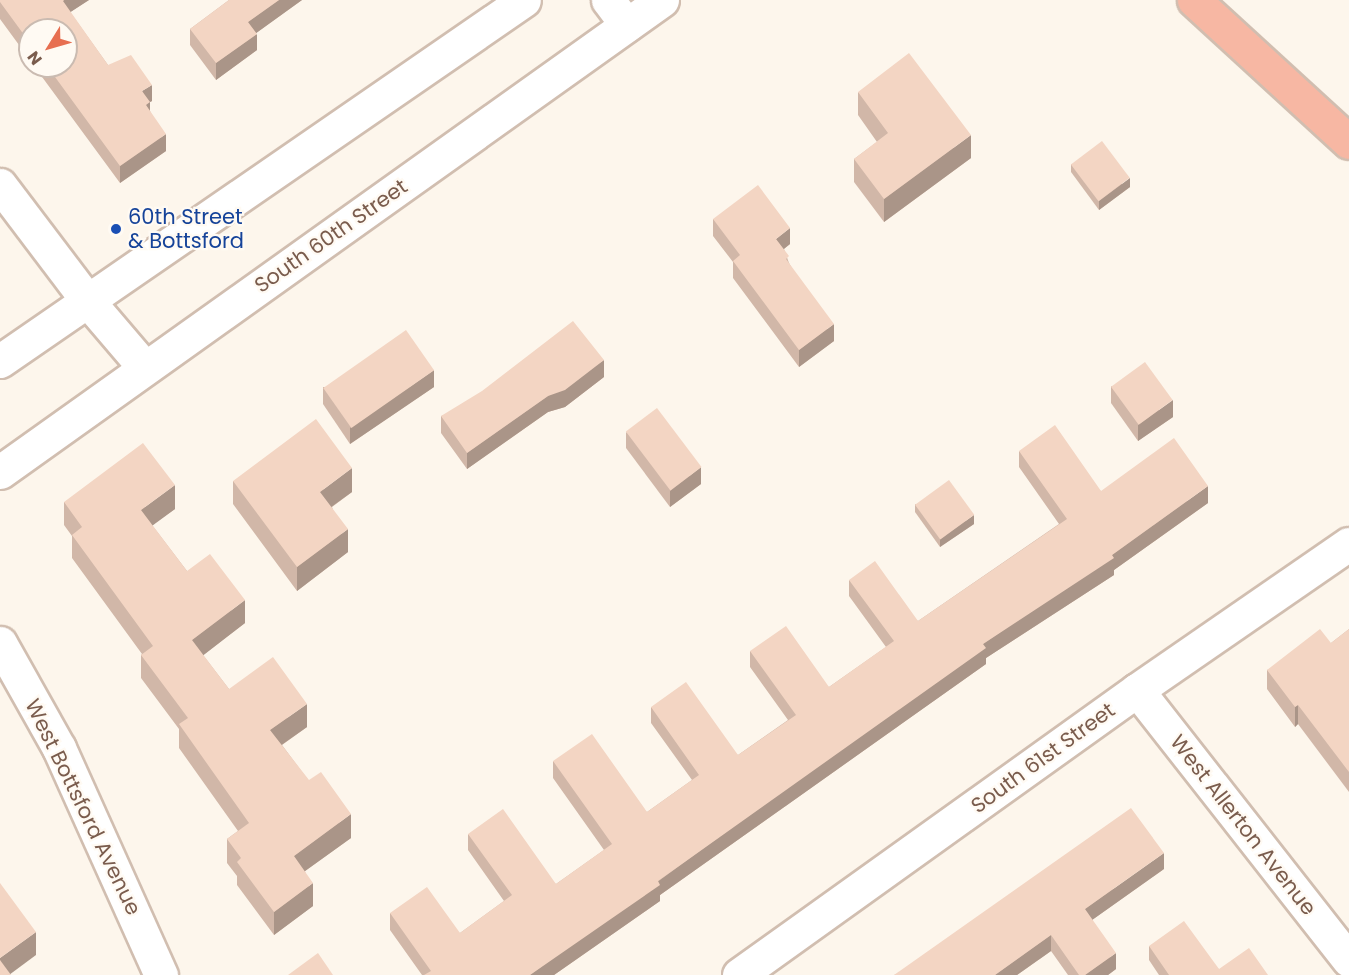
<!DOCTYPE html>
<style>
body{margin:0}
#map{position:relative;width:1349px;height:975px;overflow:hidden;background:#fdf6ec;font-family:Poppins,sans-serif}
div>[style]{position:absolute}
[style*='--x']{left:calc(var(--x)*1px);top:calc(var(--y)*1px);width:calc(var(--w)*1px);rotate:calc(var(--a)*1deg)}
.roads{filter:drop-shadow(2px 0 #d1beb0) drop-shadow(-2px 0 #d1beb0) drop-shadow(0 2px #d1beb0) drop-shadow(0 -2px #d1beb0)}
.street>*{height:33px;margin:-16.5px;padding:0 16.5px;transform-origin:16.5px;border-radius:16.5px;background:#fff}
.secondary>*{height:33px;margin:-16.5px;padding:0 16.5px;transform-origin:16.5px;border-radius:16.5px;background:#fff}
.highway>*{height:33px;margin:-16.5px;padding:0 16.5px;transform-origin:16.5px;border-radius:16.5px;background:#f7b7a3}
.wall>*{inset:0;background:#d1b7a8}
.shaded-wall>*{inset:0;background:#aa9588}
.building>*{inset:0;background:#f3d5c3;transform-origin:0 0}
.dots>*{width:16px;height:16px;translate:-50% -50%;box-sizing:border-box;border:3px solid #fffaf3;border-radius:50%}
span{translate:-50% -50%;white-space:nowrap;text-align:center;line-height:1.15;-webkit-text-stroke:4.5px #fffaf3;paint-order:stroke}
.transit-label{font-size:21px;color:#164399}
.left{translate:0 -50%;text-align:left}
.street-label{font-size:21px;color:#7a5c4d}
.north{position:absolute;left:18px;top:18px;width:60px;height:60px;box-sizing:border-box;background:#fffaf3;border:2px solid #cabbb1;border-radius:50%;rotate:233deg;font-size:16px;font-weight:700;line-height:24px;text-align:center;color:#7a5c4d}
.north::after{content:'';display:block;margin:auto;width:21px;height:27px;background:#e76f51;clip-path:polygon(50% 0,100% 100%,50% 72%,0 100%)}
</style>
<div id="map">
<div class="roads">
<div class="street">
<i style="--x:608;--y:0;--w:31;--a:53"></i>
<i style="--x:0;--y:185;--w:144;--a:52.9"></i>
<i style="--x:87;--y:300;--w:89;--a:49.5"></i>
<i style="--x:0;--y:643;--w:120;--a:60.7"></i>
<i style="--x:59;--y:748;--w:249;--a:65.8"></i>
<i style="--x:1137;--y:690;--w:343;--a:51.9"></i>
<i style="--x:739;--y:975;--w:490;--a:-35.6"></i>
<i style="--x:1137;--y:690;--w:257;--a:-34.6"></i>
</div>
<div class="secondary">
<i style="--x:0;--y:361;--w:636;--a:-34.56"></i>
<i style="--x:0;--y:472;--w:813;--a:-35.49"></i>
</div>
<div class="highway">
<i style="--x:1194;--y:0;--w:210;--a:42.5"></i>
</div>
</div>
<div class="wall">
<i style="clip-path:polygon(0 0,89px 0,70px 12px,108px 65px,152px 101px,150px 102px,150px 111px,166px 151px,120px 183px,34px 66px,66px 66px,30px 30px,30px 60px,0 19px)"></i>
<i style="clip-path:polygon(229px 0,302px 0,256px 33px,257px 50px,216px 80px,190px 45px,190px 29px)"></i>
<i style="clip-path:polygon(858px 92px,971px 158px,884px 222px,854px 182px,854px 159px,877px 142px,858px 115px)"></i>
<i style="clip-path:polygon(1071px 164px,1130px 187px,1099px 210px,1071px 172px)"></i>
<i style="clip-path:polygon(713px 219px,790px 244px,784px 249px,789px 263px,834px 341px,799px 367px,733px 278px,733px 262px,713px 236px)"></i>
<i style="clip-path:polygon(604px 377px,565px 407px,548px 412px,467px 469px,441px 433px,441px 416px)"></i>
<i style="clip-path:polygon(1111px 386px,1173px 417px,1138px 441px,1111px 403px)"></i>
<i style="clip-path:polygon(323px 387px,434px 387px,350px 444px,323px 404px)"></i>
<i style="clip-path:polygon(626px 432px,701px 484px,670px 507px,626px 448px)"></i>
<i style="clip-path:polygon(1019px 451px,1101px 491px,1208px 503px,1114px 570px,1114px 575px,986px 658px,986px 664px,660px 895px,660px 901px,554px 975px,422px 975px,390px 930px,390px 913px,460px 933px,504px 901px,468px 850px,468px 834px,556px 884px,604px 850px,553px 778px,553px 761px,647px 812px,692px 780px,651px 723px,651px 707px,738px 755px,788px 720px,750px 667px,750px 651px,829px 687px,886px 647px,849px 596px,849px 580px,918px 621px,1059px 524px,1019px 467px)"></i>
<i style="clip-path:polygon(233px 481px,352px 492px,332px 507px,348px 552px,297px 591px,233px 504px)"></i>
<i style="clip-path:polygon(64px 502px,175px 509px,152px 525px,187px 571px,245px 623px,203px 655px,229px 689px,307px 727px,282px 745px,351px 838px,305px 871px,313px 906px,274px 935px,237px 885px,237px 876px,227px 863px,227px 839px,238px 831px,179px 748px,179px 729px,141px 678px,141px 655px,142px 654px,72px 558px,72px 536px,64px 525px)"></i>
<i style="clip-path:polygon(915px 504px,974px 524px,940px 547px,915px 512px)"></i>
<i style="clip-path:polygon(1349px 629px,1349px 792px,1298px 724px,1295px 727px,1267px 689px,1267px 670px,1331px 643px)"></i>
<i style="clip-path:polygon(1164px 869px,1092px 920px,1116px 969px,1108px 975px,1068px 975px,1051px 951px,1017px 975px,894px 975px)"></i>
<i style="clip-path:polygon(1149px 946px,1219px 969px,1268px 975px,1159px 975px,1149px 960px)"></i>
</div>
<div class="shaded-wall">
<i style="clip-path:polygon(64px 0,89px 0,63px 17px,63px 1px)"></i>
<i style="clip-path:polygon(279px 0,302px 0,248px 39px,248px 22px)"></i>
<i style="clip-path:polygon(257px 34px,257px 50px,216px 80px,216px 63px)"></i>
<i style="clip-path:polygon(152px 85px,152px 101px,150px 102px,150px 119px,142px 91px)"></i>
<i style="clip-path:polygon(166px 134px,166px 151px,120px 183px,120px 166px)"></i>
<i style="clip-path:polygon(971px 135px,971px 158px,884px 222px,884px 199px)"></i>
<i style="clip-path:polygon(1130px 178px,1130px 187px,1099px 210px,1099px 201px)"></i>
<i style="clip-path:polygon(790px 228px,790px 244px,776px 255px,776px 239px)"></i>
<i style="clip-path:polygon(834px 324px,834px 341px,799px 367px,799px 350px)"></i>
<i style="clip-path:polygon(604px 360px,604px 377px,565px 407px,548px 412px,467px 469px,467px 453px,548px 396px)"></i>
<i style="clip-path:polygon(434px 370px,434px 387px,350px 444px,350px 428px)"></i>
<i style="clip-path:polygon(1173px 400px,1173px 417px,1138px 441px,1138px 425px)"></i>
<i style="clip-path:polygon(701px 467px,701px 484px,670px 507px,670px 491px)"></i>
<i style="clip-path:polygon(352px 468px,352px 492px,320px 515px,320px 492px)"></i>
<i style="clip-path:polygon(175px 485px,175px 509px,141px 534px,141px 510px)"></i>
<i style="clip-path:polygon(1208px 486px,1208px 503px,1114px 570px,1114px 575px,986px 658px,986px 664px,660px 895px,660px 901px,554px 975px,530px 975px,983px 644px,1112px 555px)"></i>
<i style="clip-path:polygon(974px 515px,974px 524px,940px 547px,940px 539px)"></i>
<i style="clip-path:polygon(348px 529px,348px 552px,297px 591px,297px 567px)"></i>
<i style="clip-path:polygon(245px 600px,245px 623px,192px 664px,192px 640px)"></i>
<i style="clip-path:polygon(307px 704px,307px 727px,270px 753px,270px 730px)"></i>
<i style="clip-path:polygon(1298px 705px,1298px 724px,1295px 727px,1295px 707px)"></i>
<i style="clip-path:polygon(351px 814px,351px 838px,294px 879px,294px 856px)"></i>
<i style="clip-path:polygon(1164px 853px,1164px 869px,1085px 925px,1085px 909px)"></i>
<i style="clip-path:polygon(313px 883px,313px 906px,274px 935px,274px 912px)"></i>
<i style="clip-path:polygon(36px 932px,36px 955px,9px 975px,0 975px,0 958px)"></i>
<i style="clip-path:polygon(1051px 935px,1051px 951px,1017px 975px,995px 975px)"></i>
<i style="clip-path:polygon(1116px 953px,1116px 969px,1108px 975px,1085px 975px)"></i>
</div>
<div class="building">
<i style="clip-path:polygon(0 0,64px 0,63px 1px,108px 65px,131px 55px,152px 85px,142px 91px,150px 102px,146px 105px,166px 134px,120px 166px,47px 66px,66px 66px,66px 30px,30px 30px,30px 43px,0 2px)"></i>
<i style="clip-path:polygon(229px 0,279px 0,248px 22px,257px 34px,216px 63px,190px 29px)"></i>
<i style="clip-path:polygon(909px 53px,971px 135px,884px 199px,854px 159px,888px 133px,858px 92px)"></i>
<i style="left:1102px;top:141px;width:46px;height:39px;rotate:53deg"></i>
<i style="clip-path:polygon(758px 185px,790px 228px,776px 239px,789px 256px,786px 259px,834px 324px,799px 350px,733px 261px,740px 255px,713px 219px)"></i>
<i style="clip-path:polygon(573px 321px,604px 360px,565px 390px,548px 396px,467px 453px,441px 416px,482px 391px)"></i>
<i style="left:406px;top:330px;width:49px;height:101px;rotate:55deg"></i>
<i style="left:1145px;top:362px;width:47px;height:42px;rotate:54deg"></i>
<i style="left:657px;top:408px;width:74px;height:39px;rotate:53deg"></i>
<i style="clip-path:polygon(316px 419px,352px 468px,320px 492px,348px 529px,297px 567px,233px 481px)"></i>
<i style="clip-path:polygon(1055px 425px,1101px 491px,1174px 438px,1208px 486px,1112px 555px,1114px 558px,983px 644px,986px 648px,658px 881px,660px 885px,530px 975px,424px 975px,431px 971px,390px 913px,427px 887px,460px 933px,512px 895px,468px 834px,503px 809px,556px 884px,612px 844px,553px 761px,592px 734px,647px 812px,699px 775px,651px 707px,686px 682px,738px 755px,796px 715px,750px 651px,786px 626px,829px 687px,894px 641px,849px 580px,875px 561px,918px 621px,1067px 519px,1019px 451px)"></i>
<i style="clip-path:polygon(143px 443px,175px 485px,141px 510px,187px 571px,210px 554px,245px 600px,192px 640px,229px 689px,273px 657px,307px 704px,270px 730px,309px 780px,321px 772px,351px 814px,294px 856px,313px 883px,274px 912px,237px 862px,241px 858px,227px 839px,249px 823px,179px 724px,188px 718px,141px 655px,153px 646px,72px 535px,82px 527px,64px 502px)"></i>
<i style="left:949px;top:480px;width:43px;height:42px;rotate:54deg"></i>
<i style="clip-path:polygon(1320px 629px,1331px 643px,1349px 629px,1349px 772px,1298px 705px,1295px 707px,1267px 670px)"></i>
<i style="clip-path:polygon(1131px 808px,1164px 853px,1085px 909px,1116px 953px,1085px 975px,1079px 975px,1051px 935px,995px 975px,894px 975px)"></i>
<i style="clip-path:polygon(0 883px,36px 932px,0 958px)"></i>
<i style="clip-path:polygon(1184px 921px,1219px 969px,1249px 948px,1268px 975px,1169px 975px,1149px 946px)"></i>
<i style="clip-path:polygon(318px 953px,333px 975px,288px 975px)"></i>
<i style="clip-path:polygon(0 960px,11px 975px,0 975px)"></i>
</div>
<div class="dots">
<i style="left:116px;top:229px;background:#1a4fb4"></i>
</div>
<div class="transit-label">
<span class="left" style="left:128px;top:229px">60th Street<br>&amp; Bottsford</span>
</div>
<div class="street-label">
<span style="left:331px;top:236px;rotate:-35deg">South 60th Street</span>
<span style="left:1043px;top:758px;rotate:-36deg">South 61st Street</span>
<span style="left:83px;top:807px;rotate:64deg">West Bottsford Avenue</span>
<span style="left:1243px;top:825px;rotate:52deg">West Allerton Avenue</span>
</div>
<div class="north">N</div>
</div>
